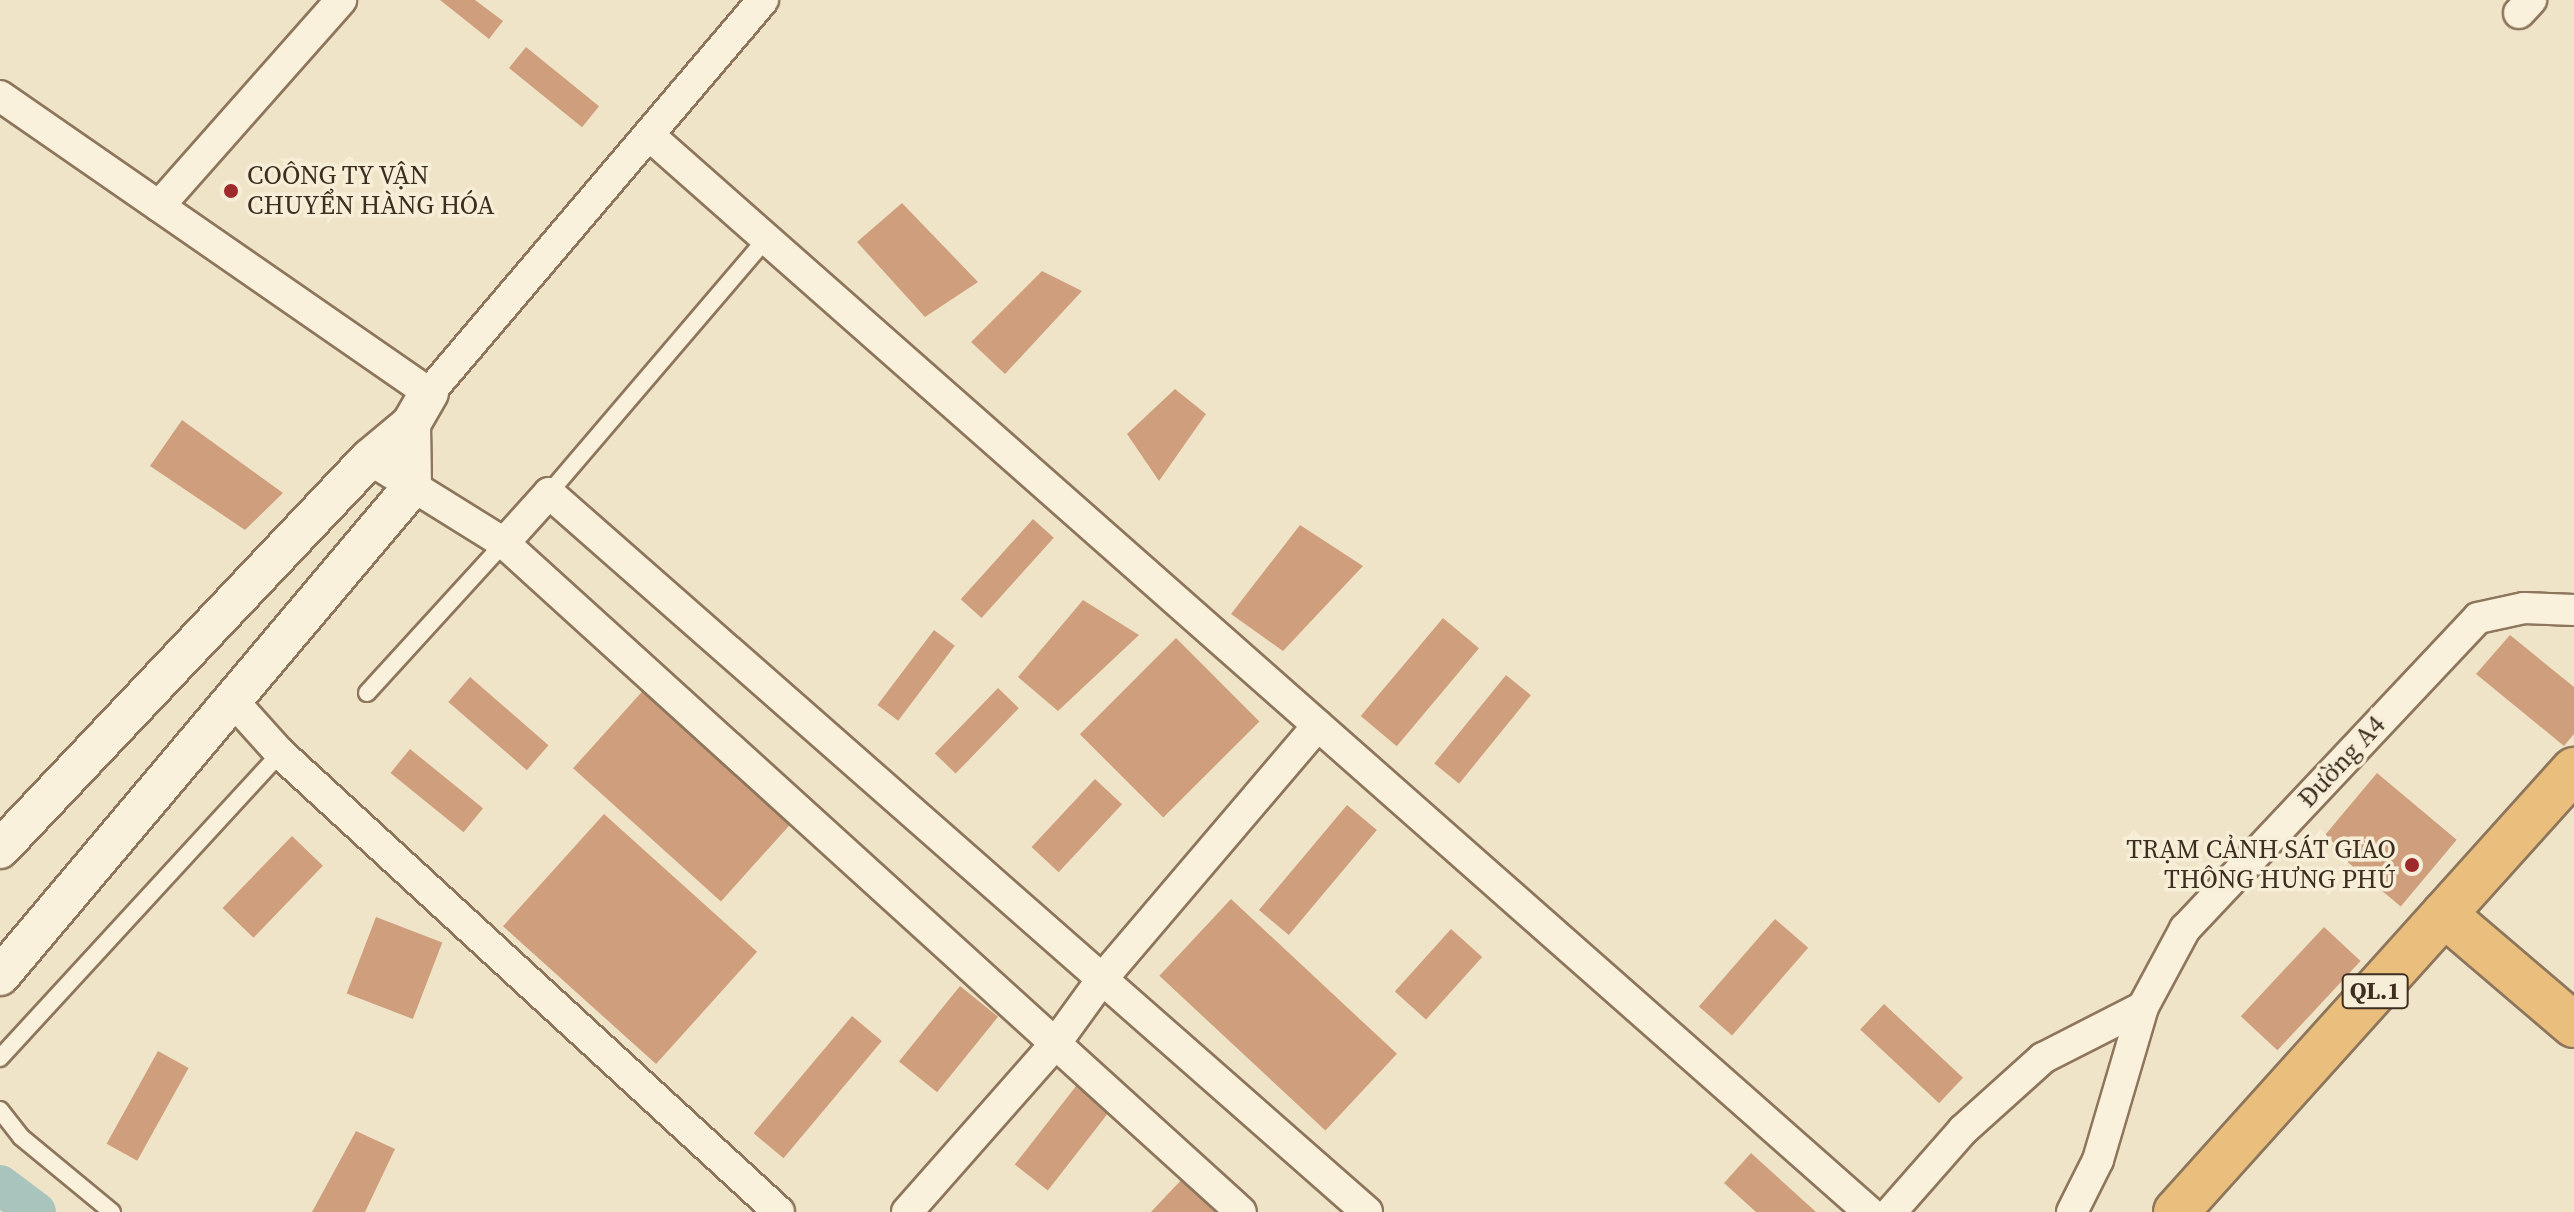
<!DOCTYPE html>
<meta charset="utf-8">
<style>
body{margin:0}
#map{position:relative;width:2574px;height:1212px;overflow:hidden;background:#f0e4c8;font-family:"Source Serif 4",serif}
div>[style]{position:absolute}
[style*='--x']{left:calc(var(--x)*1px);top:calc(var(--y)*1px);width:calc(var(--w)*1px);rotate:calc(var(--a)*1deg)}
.canal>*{height:40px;margin:-20px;padding:0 20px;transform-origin:20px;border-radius:20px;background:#a9c4bc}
.building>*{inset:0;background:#cf9f7d;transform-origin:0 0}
.roads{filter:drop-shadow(2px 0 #8d765c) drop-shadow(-2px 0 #8d765c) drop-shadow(0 2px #8d765c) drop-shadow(0 -2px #8d765c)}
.service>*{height:16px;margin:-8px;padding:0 8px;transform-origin:8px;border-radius:8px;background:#faf1dc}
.minor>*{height:30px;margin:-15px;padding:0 15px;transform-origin:15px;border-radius:15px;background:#faf1dc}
.tertiary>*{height:38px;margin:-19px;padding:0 19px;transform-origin:19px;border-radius:19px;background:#faf1dc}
.trunk>*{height:44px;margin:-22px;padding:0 22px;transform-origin:22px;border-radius:22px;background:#eabe7c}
.dots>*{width:22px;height:22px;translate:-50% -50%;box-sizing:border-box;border:4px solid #f7eed8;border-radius:50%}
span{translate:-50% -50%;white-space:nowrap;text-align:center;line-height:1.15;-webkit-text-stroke:7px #f7eed8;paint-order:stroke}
.shield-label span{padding:2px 6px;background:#f7eed8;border:2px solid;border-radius:6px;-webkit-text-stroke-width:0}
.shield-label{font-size:24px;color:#3d2e20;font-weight:700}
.poi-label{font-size:26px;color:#3d2e20}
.left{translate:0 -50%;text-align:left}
.right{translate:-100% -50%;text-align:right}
.street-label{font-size:26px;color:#3d2e20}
</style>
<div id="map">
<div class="canal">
<i style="--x:0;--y:1185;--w:45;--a:36.9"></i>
</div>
<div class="building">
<i style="clip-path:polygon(440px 0,475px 0,503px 21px,489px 39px)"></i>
<i style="left:526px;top:47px;width:94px;height:27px;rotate:39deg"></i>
<i style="clip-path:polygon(902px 203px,978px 282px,925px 317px,857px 242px)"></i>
<i style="clip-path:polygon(1042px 271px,1082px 291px,1005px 374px,971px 342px)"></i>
<i style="clip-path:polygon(1175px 389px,1206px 414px,1159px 481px,1127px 434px)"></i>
<i style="clip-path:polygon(182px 420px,283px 493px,245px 530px,150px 466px)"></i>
<i style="left:1033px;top:519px;width:28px;height:108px;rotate:42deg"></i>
<i style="clip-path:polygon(1300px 525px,1363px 566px,1283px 651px,1231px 614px)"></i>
<i style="clip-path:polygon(1083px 600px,1139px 635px,1058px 711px,1018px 677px)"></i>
<i style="left:1443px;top:618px;width:47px;height:128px;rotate:40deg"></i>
<i style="left:934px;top:630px;width:26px;height:94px;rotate:37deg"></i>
<i style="clip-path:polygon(2510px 635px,2574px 687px,2574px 734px,2564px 746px,2476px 674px)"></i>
<i style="left:1176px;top:638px;width:118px;height:136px;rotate:45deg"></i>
<i style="left:1506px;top:675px;width:32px;height:114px;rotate:39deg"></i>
<i style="left:470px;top:677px;width:104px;height:33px;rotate:41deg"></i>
<i style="left:648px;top:685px;width:199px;height:112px;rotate:42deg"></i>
<i style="left:998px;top:688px;width:29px;height:91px;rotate:44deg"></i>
<i style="left:410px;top:749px;width:94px;height:31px;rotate:39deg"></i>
<i style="left:2377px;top:773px;width:104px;height:87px;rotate:40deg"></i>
<i style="left:1095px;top:779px;width:37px;height:93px;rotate:43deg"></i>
<i style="left:1347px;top:805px;width:39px;height:137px;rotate:40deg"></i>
<i style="left:604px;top:814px;width:206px;height:151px;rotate:42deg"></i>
<i style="left:292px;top:836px;width:43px;height:100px;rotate:44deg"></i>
<i style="left:1231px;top:899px;width:227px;height:105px;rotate:43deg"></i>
<i style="left:376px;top:917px;width:71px;height:82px;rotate:21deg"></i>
<i style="left:1775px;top:919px;width:44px;height:116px;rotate:41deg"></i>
<i style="left:2324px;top:927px;width:50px;height:122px;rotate:43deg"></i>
<i style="left:1451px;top:929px;width:42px;height:84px;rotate:42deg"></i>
<i style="left:960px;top:986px;width:49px;height:97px;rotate:39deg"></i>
<i style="left:1884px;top:1004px;width:108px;height:35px;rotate:43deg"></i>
<i style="left:852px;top:1016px;width:39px;height:153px;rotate:40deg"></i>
<i style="left:158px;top:1051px;width:35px;height:106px;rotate:29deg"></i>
<i style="left:1080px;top:1081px;width:42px;height:106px;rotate:38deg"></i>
<i style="clip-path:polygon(356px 1131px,395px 1149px,365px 1212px,312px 1212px)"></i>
<i style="clip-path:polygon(1751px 1153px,1816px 1212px,1756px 1212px,1724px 1183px)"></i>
<i style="clip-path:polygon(1183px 1178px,1220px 1212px,1151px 1212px)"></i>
</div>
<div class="roads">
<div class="service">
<i style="--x:549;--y:493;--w:335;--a:-49.5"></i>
<i style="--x:367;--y:693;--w:203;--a:-47.6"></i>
<i style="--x:0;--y:1058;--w:414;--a:-47.4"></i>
<i style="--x:0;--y:1110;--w:34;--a:52"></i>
<i style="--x:21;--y:1137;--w:118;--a:39.5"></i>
</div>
<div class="minor">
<i style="--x:2519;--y:13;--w:18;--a:-47"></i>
<i style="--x:0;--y:96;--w:522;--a:34.7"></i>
<i style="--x:429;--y:393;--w:516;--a:-49.64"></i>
<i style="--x:650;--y:136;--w:1626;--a:41.43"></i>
<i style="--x:159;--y:206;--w:275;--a:-48.5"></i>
<i style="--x:369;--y:459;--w:159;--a:31.9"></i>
<i style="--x:504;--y:543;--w:995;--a:42.23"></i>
<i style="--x:504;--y:543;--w:67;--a:-48"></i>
<i style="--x:549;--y:493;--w:1089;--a:41.31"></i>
<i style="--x:234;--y:702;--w:69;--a:48"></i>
<i style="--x:280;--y:753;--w:678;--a:42.61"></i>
<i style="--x:907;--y:1212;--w:224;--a:-48.6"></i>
<i style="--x:1055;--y:1044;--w:80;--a:-54.1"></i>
<i style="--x:1102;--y:979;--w:333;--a:-49.6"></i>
<i style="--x:1891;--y:1212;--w:109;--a:-48.7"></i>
<i style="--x:1963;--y:1130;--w:108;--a:-42"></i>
<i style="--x:2043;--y:1058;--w:112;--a:-27"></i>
<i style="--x:2072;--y:1212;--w:58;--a:-63.4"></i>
<i style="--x:2098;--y:1160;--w:159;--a:-73.6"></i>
<i style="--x:2143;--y:1007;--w:89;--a:-61.7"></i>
<i style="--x:2185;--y:929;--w:427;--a:-46.7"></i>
<i style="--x:2478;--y:618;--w:47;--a:-12.3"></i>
<i style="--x:2524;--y:608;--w:50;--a:2.3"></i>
</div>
<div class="tertiary">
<i style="--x:0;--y:849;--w:537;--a:-46.58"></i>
<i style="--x:369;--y:459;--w:55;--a:-39.8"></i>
<i style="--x:411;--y:424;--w:36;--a:-60"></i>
<i style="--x:0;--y:976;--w:639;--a:-49.88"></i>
<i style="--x:412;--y:487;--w:63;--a:-90.9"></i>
</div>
<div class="trunk">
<i style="--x:2444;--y:914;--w:171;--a:40.5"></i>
<i style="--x:2176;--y:1212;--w:595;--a:-48"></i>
</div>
</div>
<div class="dots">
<i style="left:231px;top:191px;background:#9e2a2b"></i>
<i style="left:2412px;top:865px;background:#9e2a2b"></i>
</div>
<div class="shield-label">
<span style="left:2375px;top:991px">QL.1</span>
</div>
<div class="poi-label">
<span class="left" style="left:247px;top:191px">COÔNG TY VẬN<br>CHUYỂN HÀNG HÓA</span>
<span class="right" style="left:2396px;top:865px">TRẠM CẢNH SÁT GIAO<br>THÔNG HƯNG PHÚ</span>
</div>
<div class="street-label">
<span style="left:2342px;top:762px;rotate:-47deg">Đường A4</span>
</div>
</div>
